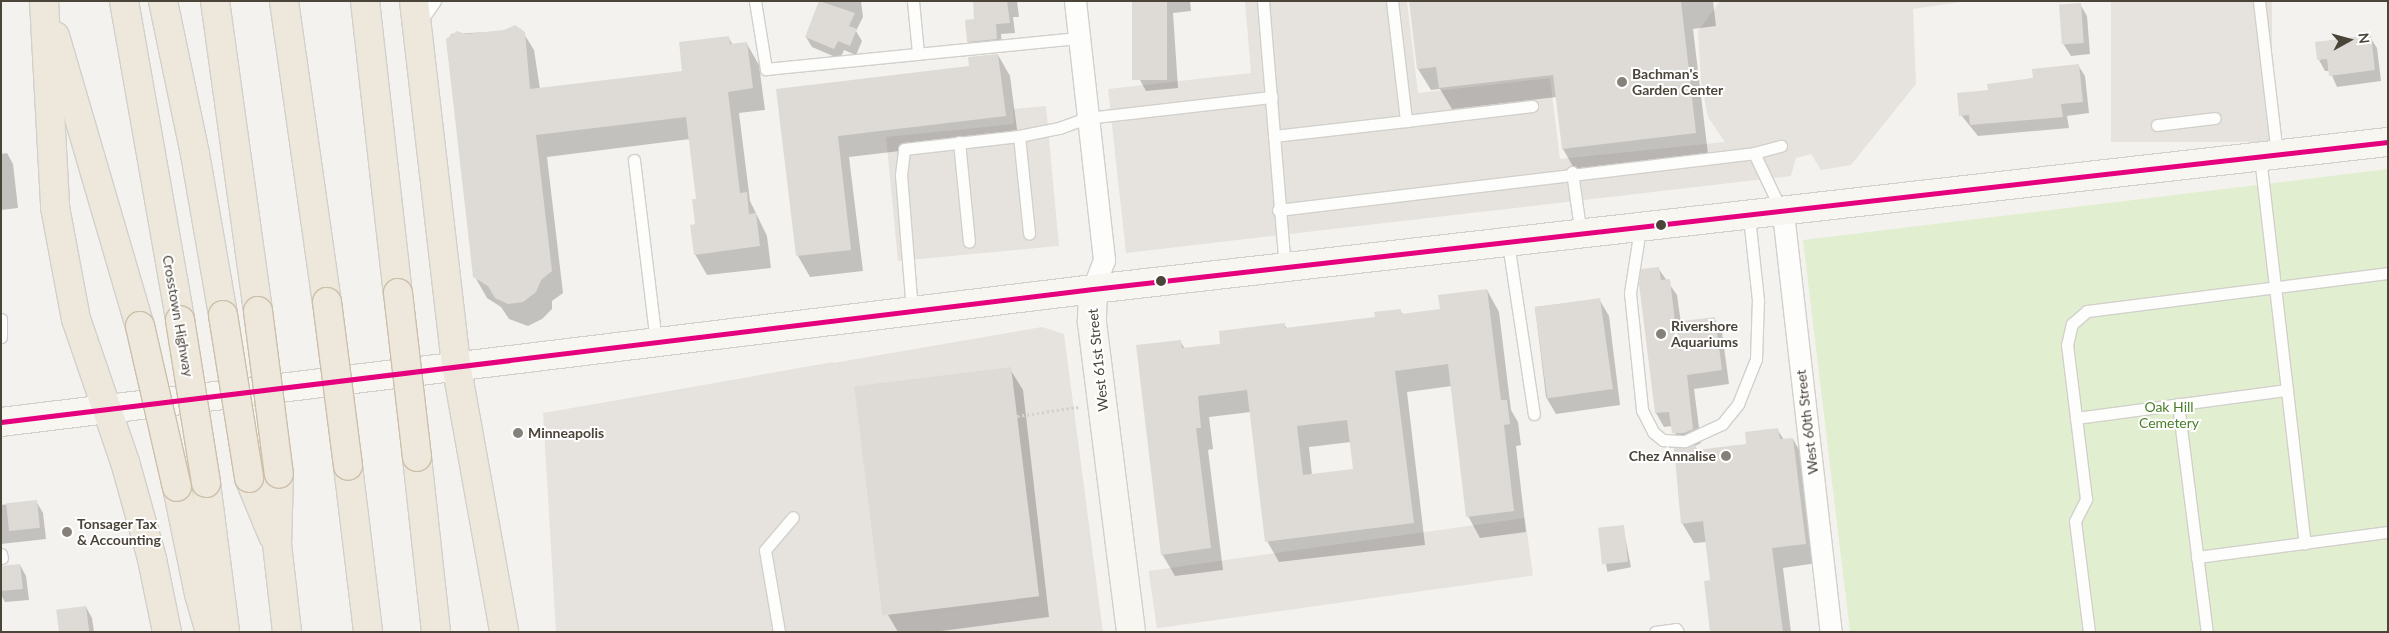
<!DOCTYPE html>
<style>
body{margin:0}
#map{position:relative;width:2389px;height:633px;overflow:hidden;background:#f4f2ee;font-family:Lato,sans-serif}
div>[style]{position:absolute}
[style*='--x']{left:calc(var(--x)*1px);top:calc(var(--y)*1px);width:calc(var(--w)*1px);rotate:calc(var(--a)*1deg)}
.industrial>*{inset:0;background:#e6e2de}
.green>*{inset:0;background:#e1eecf}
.parking>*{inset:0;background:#e6e3df;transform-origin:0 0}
.shadow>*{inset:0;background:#0003;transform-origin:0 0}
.building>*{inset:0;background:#dedbd6;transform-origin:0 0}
.path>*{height:3px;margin-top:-1.5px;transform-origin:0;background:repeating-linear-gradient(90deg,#d3d2cc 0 2.5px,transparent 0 5px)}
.roads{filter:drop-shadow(1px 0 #d2d0cb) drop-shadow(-1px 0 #d2d0cb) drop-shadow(0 1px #d2d0cb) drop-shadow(0 -1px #d2d0cb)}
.lane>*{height:11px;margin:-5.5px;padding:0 5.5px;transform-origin:5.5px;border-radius:5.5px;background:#fdfdfc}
.street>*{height:21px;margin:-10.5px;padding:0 10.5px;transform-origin:10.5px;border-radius:10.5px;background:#fdfdfc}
.secondary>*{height:28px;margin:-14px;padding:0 14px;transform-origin:14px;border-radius:14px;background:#f7f6f1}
.highway>*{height:28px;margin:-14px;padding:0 14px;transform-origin:14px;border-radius:14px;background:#ede8db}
.bridges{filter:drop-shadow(1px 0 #ccbfa9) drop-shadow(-1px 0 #ccbfa9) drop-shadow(0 1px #ccbfa9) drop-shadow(0 -1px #ccbfa9)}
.highway-bridge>*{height:28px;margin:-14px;padding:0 14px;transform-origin:14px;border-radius:14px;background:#ede8db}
.bus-1>*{height:5px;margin:-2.5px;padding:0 2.5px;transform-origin:2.5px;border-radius:2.5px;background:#e5007d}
.dots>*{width:14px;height:14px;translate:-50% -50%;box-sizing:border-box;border:2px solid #fff;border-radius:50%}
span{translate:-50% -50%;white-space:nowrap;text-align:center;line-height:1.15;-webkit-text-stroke:4px #fff;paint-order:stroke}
.poi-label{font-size:14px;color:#4b4439;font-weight:700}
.left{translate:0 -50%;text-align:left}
.right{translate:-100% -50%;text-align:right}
.street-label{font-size:14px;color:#4b4439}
.park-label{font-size:14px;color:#4a7f2a}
.frame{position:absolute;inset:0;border:2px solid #4b4439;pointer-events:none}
.north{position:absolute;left:2324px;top:15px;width:50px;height:50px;-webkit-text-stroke:4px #fff;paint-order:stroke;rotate:83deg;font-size:14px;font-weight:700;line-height:20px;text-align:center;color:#4b4439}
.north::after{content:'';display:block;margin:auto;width:18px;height:22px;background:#4b4439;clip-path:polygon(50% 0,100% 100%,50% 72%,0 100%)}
</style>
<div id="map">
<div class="industrial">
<i style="clip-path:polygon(1042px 327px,1064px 334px,1103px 632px,556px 632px,543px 413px)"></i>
</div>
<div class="green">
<i style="clip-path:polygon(2388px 169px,2388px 632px,1850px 632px,1803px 240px)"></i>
</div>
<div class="parking">
<i style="clip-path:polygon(1245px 1px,1407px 1px,1418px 93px,1550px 78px,1560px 159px,1725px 142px,1708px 117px,1701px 82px,1698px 31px,1720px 1px,1967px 1px,1913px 9px,1916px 84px,1851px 165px,1821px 170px,1811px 154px,1796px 158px,1791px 176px,1126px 253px,1108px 89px,1251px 73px)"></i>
<i style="left:2111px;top:1px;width:161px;height:141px"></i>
<i style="clip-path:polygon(1046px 106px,1059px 246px,898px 261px,886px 137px,1014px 124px,1013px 109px)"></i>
<i style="clip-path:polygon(833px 362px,866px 622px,1041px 600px,1032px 526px,1087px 519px,1101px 632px,559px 632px,546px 413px)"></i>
<i style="left:1525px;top:518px;width:58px;height:380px;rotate:82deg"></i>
</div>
<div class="shadow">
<i style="clip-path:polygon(821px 1px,861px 1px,863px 17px,856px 31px,862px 41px,856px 55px,844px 50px,840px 59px,812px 47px,806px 37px)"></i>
<i style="clip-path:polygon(974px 1px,1017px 1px,1019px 17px,1013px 17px,1015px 33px,1001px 34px,1002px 49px,974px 52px,968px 41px,976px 21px)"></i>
<i style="clip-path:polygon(1133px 1px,1190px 1px,1191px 11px,1173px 13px,1178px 88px,1146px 91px,1140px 80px)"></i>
<i style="clip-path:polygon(1410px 1px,1713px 1px,1716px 26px,1693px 29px,1708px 154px,1575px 170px,1563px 149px,1557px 97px,1452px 109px,1440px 89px,1431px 90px,1418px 69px)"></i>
<i style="clip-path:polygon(2080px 4px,2087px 16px,2090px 54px,2071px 56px,2064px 45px)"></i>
<i style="clip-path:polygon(515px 27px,521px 29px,534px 50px,540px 89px,683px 72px,728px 37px,733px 45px,747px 44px,759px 65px,765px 110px,739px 113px,750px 201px,767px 236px,771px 268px,707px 275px,695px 254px,697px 200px,690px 139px,547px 157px,563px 293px,552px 301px,552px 309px,542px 319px,528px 326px,509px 319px,501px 307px,487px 298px,475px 277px,447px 46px,451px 34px,505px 31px)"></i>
<i style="clip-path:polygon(2370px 37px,2377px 48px,2381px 81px,2337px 87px,2330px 71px,2325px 71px,2319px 60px)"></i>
<i style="clip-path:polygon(998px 55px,1010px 76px,1018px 137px,849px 157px,863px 271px,810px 277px,798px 256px,778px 90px,970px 67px)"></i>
<i style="clip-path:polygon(2078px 65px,2085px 76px,2089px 113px,2067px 116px,2069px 128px,1978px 136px,1961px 115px,1989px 91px)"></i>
<i style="clip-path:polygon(7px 153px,13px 164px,18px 208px,1px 210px,1px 154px)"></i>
<i style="clip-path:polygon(1658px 268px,1677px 295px,1681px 323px,1714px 318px,1722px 332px,1729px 384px,1694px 389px,1701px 443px,1695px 446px,1698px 451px,1748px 445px,1777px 429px,1784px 440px,1793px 439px,1804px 459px,1817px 563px,1783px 568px,1791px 632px,1712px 632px,1712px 581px,1707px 542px,1694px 543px,1682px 523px,1682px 448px,1672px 426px,1664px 427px,1656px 413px,1640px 284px)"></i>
<i style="clip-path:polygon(evenodd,1487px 290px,1499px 312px,1511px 410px,1518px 422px,1521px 445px,1516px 446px,1526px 532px,1480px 538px,1468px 516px,1452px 386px,1407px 392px,1425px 545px,1279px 562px,1267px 541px,1251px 412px,1209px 417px,1213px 449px,1208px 450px,1223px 570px,1175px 576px,1162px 554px,1180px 341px,1185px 349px,1222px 345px,1284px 324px,1287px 329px,1376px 318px,1400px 310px,1403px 315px,1441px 310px,1487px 290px,1351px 442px,1354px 470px,1312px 475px,1309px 447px,1351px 442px)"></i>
<i style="clip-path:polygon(1599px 299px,1609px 316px,1620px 405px,1556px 414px,1546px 397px,1535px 307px)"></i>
<i style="clip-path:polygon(1010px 369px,1023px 390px,1049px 617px,934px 632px,898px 632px,888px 615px)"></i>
<i style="clip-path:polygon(36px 501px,43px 513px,46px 539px,1px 544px,1px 505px)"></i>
<i style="left:1623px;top:526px;width:42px;height:24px;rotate:79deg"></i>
<i style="clip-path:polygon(20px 565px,26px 576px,29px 600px,5px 602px,1px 595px,1px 567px)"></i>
<i style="clip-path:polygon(86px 607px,92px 618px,94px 632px,60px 632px)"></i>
</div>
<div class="building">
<i style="clip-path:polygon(819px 1px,855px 13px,849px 26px,857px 29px,850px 46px,838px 41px,834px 49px,805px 37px)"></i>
<i style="clip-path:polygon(973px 1px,1007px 1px,1010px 23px,996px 24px,997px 39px,967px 42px,965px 20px,974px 19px)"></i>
<i style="left:1132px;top:1px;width:35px;height:79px"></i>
<i style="clip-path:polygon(1409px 1px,1681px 1px,1696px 133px,1562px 149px,1553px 75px,1439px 88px,1436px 67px,1417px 69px)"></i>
<i style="left:2081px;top:3px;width:40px;height:22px;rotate:86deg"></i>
<i style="clip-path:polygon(515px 25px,525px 32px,530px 89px,682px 71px,679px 42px,729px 36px,730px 44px,747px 42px,753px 88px,728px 92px,740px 193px,747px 192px,749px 214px,756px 213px,760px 246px,694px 255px,690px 225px,695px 224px,692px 199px,696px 199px,686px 117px,536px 135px,552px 271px,541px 280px,536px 292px,523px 302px,508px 304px,495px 298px,488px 286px,473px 277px,446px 39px,457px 31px,466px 34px,504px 30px)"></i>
<i style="clip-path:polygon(2371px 35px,2375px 70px,2329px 76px,2327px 59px,2317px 60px,2315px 42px)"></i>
<i style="clip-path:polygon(998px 54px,1006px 116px,838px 136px,851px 250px,796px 256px,776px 89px,969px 66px,968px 57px)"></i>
<i style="clip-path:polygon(2079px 64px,2083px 102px,2061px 104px,2063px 117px,1970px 125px,1969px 115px,1959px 116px,1957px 93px,1988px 90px,1987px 84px,2033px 78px,2032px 69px)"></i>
<i style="clip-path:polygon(1659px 267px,1661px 280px,1670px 279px,1675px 322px,1715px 317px,1722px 370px,1687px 375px,1693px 429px,1684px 433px,1672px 433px,1669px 412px,1655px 413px,1639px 284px,1641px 269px)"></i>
<i style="clip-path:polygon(evenodd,1487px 289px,1501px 400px,1507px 400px,1510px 424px,1504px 425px,1514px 511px,1466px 517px,1448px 364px,1395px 371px,1414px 523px,1265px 542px,1247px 390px,1198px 396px,1201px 428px,1196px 428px,1211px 548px,1161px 555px,1136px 345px,1181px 340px,1182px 348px,1220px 344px,1219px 331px,1285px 323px,1285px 328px,1334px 322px,1375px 317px,1374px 312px,1401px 309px,1401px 314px,1440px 309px,1438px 295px,1487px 289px,1347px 420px,1353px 469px,1303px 475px,1297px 426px,1347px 420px)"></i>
<i style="left:1600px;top:298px;width:92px;height:66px;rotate:82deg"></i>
<i style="left:1011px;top:367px;width:231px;height:158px;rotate:83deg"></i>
<i style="clip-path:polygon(1778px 428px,1780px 439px,1793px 438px,1806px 544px,1772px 548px,1783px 632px,1710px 632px,1704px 581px,1710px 580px,1703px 521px,1681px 524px,1674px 448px,1695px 444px,1696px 450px,1746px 444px,1745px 432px)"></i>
<i style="left:37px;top:500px;width:28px;height:31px;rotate:84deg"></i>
<i style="left:1624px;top:525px;width:37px;height:26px;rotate:84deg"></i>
<i style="clip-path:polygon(20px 564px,23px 589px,1px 591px,1px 566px)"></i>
<i style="left:86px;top:606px;width:26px;height:30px;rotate:83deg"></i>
</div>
<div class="path">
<i style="--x:1017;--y:416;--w:62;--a:-8.4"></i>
</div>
<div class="roads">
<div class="lane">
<i style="--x:755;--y:1;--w:69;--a:80.8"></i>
<i style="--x:766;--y:69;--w:315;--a:-5.7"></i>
<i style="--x:913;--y:1;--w:52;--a:84.5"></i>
<i style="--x:1263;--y:1;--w:268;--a:85.3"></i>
<i style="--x:1392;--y:1;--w:121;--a:83.3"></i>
<i style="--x:1406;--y:121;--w:127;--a:-6.8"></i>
<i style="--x:2259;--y:1;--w:155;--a:83.3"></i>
<i style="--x:421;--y:21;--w:24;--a:-55"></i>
<i style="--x:2157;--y:125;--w:58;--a:-6.9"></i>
<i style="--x:1019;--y:136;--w:98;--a:84.1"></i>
<i style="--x:1274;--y:136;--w:133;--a:-6.5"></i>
<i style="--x:959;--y:142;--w:100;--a:84.3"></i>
<i style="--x:1754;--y:153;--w:65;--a:64.6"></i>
<i style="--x:2260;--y:157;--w:389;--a:83.4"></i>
<i style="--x:634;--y:160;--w:182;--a:83.1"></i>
<i style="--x:1572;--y:172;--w:64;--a:81.9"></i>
<i style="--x:1278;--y:210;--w:479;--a:-6.8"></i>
<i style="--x:1754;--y:153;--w:28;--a:-15"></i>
<i style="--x:1640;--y:229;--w:65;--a:98.9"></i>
<i style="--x:1630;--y:293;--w:118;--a:84.1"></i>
<i style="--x:1642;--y:410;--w:25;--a:63"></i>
<i style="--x:1653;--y:432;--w:13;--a:39"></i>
<i style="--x:1663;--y:440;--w:22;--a:3"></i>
<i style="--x:1685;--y:441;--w:41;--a:-24.7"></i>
<i style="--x:1722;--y:424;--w:26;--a:-51"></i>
<i style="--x:1738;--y:404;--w:48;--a:-68.2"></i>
<i style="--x:1756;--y:359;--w:59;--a:-88.1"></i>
<i style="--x:1758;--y:300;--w:83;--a:-96.2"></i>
<i style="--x:1508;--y:243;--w:173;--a:81.4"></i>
<i style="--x:912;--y:311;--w:136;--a:-94.6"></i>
<i style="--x:901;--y:175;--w:26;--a:-83"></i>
<i style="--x:904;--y:149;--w:116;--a:-6.4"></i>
<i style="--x:1019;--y:136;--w:41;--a:-11.3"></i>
<i style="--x:1059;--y:128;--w:30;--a:-20"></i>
<i style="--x:1087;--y:118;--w:186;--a:-6.5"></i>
<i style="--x:1;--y:319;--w:18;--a:90"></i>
<i style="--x:2178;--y:404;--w:230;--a:82.8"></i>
<i style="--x:2076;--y:418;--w:213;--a:-7.6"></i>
<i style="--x:1;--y:554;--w:4;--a:76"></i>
<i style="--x:2197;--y:557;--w:193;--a:-7.5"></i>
<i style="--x:779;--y:632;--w:83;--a:-99.7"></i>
<i style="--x:765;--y:550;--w:43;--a:-49.7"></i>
<i style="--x:1655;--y:632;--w:21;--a:-8"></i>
<i style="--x:1676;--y:629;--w:4;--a:56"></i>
<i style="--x:2089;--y:632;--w:112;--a:-97.2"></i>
<i style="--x:2075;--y:521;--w:25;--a:-63"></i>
<i style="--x:2086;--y:499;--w:155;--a:-97"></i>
<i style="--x:2067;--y:345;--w:22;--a:-77"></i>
<i style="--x:2072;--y:324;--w:20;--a:-41"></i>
<i style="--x:2087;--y:311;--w:303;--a:-7.2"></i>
</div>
<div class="street">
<i style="--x:1075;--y:1;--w:261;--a:83.6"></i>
<i style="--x:1104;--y:260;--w:31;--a:111"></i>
<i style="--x:1783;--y:213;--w:422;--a:83.5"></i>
</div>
<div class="secondary">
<i style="--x:1093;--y:289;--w:34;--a:92"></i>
<i style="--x:1092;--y:323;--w:311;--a:82.8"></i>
<i style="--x:1;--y:422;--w:1100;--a:-6.94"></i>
<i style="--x:1093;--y:289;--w:1303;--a:-6.48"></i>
</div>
<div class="highway">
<i style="--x:44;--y:1;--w:206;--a:86.9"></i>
<i style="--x:55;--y:207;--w:114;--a:79.4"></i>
<i style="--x:76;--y:319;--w:151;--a:71.1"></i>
<i style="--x:125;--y:462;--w:101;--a:74.4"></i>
<i style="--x:152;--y:559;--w:75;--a:78.4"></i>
<i style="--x:124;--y:1;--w:324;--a:80"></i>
<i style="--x:163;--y:1;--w:156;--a:78.2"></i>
<i style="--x:195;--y:154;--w:163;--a:80.1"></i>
<i style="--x:215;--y:1;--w:313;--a:82.1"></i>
<i style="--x:284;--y:1;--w:304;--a:81.9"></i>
<i style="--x:365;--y:1;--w:294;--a:83.6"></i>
<i style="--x:414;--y:1;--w:365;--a:83.4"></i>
<i style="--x:456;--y:364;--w:272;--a:79.8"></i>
<i style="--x:55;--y:36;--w:302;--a:73.7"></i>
<i style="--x:417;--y:457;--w:176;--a:83.8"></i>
<i style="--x:348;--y:466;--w:167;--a:83.1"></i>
<i style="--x:279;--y:474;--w:70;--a:91.6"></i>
<i style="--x:277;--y:544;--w:89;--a:83.5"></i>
<i style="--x:249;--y:478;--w:63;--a:67.5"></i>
<i style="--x:206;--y:483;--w:150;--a:82.7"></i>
<i style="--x:177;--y:487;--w:109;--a:78.4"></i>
<i style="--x:199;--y:594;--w:40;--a:74"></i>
</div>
</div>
<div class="bridges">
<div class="highway-bridge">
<i style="--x:398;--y:293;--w:165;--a:83.4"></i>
<i style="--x:327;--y:302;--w:165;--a:82.7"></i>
<i style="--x:258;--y:311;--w:164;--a:82.7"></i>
<i style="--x:223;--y:315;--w:165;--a:80.9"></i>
<i style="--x:180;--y:320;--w:165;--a:80.9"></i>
<i style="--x:140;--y:326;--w:165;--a:77.1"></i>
</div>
</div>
<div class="bus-1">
<i style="--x:1;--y:422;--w:1100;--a:-6.94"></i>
<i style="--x:1093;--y:289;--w:1303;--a:-6.48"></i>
</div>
<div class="dots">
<i style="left:1622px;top:82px;background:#868178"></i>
<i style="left:1661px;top:225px;background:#4b4439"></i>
<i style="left:1161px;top:281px;background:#4b4439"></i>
<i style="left:1661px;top:334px;background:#868178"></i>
<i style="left:518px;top:433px;background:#868178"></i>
<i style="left:1726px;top:456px;background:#868178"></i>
<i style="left:67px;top:532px;background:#868178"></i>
</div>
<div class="poi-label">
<span class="left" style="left:1632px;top:82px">Bachman's<br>Garden Center</span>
<span class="left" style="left:1671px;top:334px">Rivershore<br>Aquariums</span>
<span class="left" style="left:528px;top:433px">Minneapolis</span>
<span class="right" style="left:1716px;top:456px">Chez Annalise</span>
<span class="left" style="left:77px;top:532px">Tonsager Tax<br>&amp; Accounting</span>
</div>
<div class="street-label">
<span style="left:178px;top:316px;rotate:80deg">Crosstown Highway</span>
<span style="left:1098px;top:360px;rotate:-96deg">West 61st Street</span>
<span style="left:1807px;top:422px;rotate:-97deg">West 60th Street</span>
</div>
<div class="park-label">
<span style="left:2169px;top:415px">Oak Hill<br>Cemetery</span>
</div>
<div class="frame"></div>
<div class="north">N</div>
</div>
